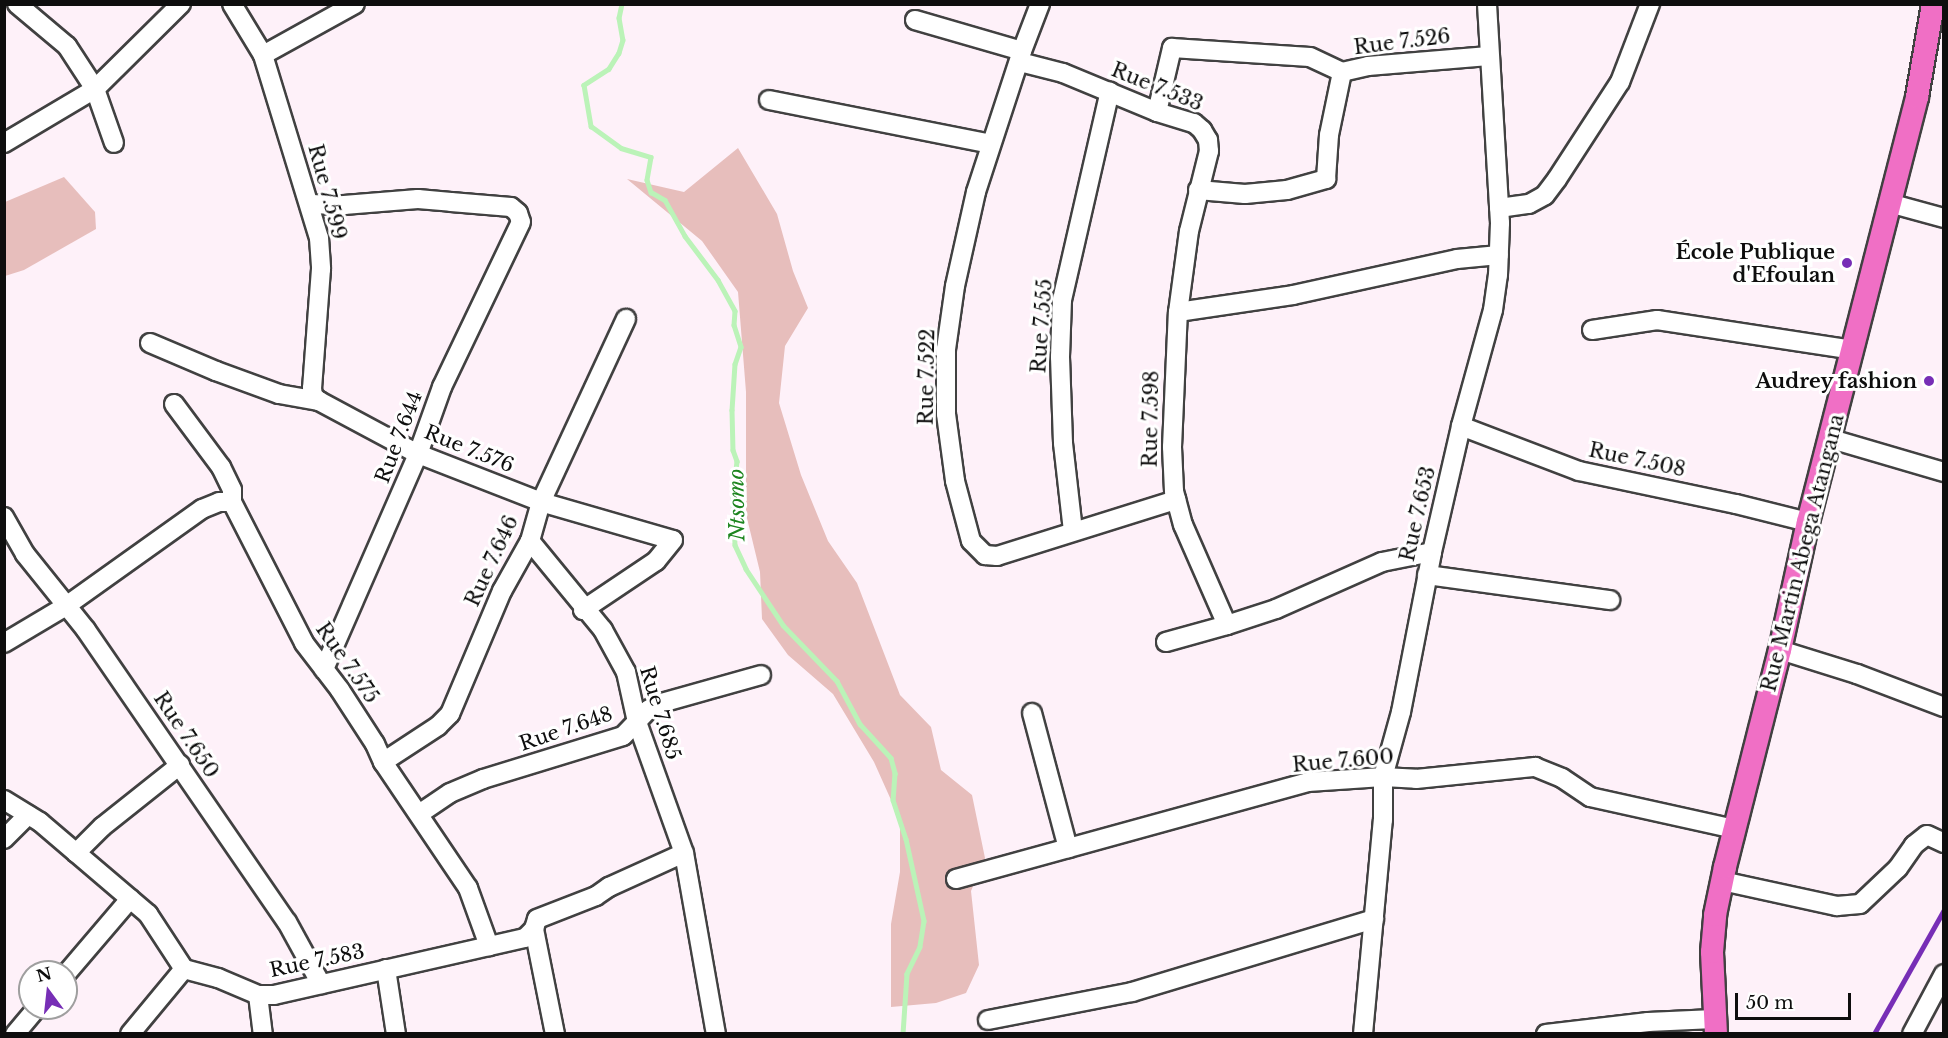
<!DOCTYPE html>
<meta charset="utf-8">
<style>
body{margin:0}
#map{position:relative;width:1948px;height:1038px;overflow:hidden;background:#fef1f9;font-family:"Libre Baskerville",serif}
div>[style]{position:absolute}
[style*='--x']{left:calc(var(--x)*1px);top:calc(var(--y)*1px);width:calc(var(--w)*1px);rotate:calc(var(--a)*1deg)}
.green>*{inset:0;background:#e7bebc}
.stream>*{height:4.5px;margin:-2.25px;padding:0 2.25px;transform-origin:2.25px;border-radius:2.25px;background:#bbf3b8}
.roads{filter:drop-shadow(2px 0 #414141) drop-shadow(-2px 0 #414141) drop-shadow(0 2px #414141) drop-shadow(0 -2px #414141)}
.minor>*{height:18px;margin:-9px;padding:0 9px;transform-origin:9px;border-radius:9px;background:#fff}
.major>*{height:22px;margin:-11px;padding:0 11px;transform-origin:11px;border-radius:11px;background:#f06fc5}
.rail>*{height:4.5px;margin:-2.25px;padding:0 2.25px;transform-origin:2.25px;border-radius:2.25px;background:#772eb6}
.dots>*{width:16px;height:16px;translate:-50% -50%;box-sizing:border-box;border:3px solid #fff;border-radius:50%}
span{translate:-50% -50%;white-space:nowrap;text-align:center;line-height:1.15;-webkit-text-stroke:6px #fff;paint-order:stroke}
.street-label{font-size:20px;color:#0e0e0e}
.poi-label{font-size:20px;color:#0e0e0e;font-weight:700}
.right{translate:-100% -50%;text-align:right}
.water-label{font-size:21px;color:#1d851f;font-style:italic}
.frame{position:absolute;inset:0;border:6px solid #0e0e0e;pointer-events:none}
.north{position:absolute;left:18px;top:960px;width:60px;height:60px;box-sizing:border-box;background:#fff;border:2px solid #9f9f9f;border-radius:50%;rotate:345deg;font-size:16px;font-weight:700;line-height:24px;text-align:center;color:#0e0e0e}
.north::after{content:'';display:block;margin:auto;width:21px;height:27px;background:#772eb6;clip-path:polygon(50% 0,100% 100%,50% 72%,0 100%)}
.scale{position:absolute;left:1735px;top:993px;width:116px;height:27px;box-sizing:border-box;border:3px solid #0e0e0e;border-top:0;padding-left:8px;font-size:18px;line-height:21px;white-space:nowrap;color:#0e0e0e;-webkit-text-stroke:4px #fff;paint-order:stroke}
</style>
<div id="map">
<div class="green">
<i style="clip-path:polygon(738px 148px,777px 214px,793px 271px,808px 308px,785px 346px,779px 403px,801px 475px,828px 541px,857px 583px,900px 695px,931px 727px,941px 770px,972px 795px,985px 858px,971px 891px,979px 965px,966px 993px,936px 1003px,891px 1007px,891px 924px,900px 872px,900px 820px,874px 762px,833px 694px,788px 655px,762px 619px,760px 572px,746px 514px,746px 392px,738px 292px,702px 241px,627px 179px,684px 192px)"></i>
<i style="clip-path:polygon(64px 177px,95px 212px,96px 229px,24px 270px,5px 276px,5px 202px)"></i>
</div>
<div class="stream">
<i style="--x:622;--y:4;--w:14;--a:102"></i>
<i style="--x:619;--y:18;--w:22;--a:80"></i>
<i style="--x:623;--y:40;--w:14;--a:107"></i>
<i style="--x:619;--y:53;--w:19;--a:122"></i>
<i style="--x:609;--y:69;--w:30;--a:147"></i>
<i style="--x:584;--y:85;--w:42;--a:80.3"></i>
<i style="--x:591;--y:126;--w:37;--a:36"></i>
<i style="--x:621;--y:148;--w:31;--a:17"></i>
<i style="--x:651;--y:157;--w:23;--a:100"></i>
<i style="--x:647;--y:180;--w:13;--a:72"></i>
<i style="--x:651;--y:192;--w:16;--a:30"></i>
<i style="--x:665;--y:200;--w:41;--a:60.9"></i>
<i style="--x:685;--y:236;--w:55;--a:53.1"></i>
<i style="--x:718;--y:280;--w:35;--a:61"></i>
<i style="--x:735;--y:311;--w:14;--a:94"></i>
<i style="--x:734;--y:325;--w:23;--a:72"></i>
<i style="--x:741;--y:347;--w:18;--a:109"></i>
<i style="--x:735;--y:364;--w:46;--a:93.7"></i>
<i style="--x:732;--y:410;--w:40;--a:88.6"></i>
<i style="--x:733;--y:450;--w:12;--a:70"></i>
<i style="--x:737;--y:461;--w:39;--a:96"></i>
<i style="--x:733;--y:500;--w:45;--a:87.5"></i>
<i style="--x:735;--y:545;--w:26;--a:65"></i>
<i style="--x:746;--y:569;--w:67;--a:56.5"></i>
<i style="--x:783;--y:625;--w:78;--a:46"></i>
<i style="--x:837;--y:681;--w:49;--a:61.9"></i>
<i style="--x:860;--y:724;--w:46;--a:47.6"></i>
<i style="--x:891;--y:758;--w:16;--a:75"></i>
<i style="--x:895;--y:773;--w:27;--a:94"></i>
<i style="--x:893;--y:800;--w:41;--a:71.6"></i>
<i style="--x:906;--y:839;--w:84;--a:77.6"></i>
<i style="--x:924;--y:921;--w:26;--a:99"></i>
<i style="--x:920;--y:947;--w:30;--a:116"></i>
<i style="--x:907;--y:974;--w:60;--a:93.8"></i>
</div>
<div class="roads">
<div class="minor">
<i style="--x:17;--y:4;--w:65;--a:40"></i>
<i style="--x:67;--y:46;--w:51;--a:56.9"></i>
<i style="--x:95;--y:89;--w:57;--a:70.6"></i>
<i style="--x:232;--y:4;--w:60;--a:58.7"></i>
<i style="--x:263;--y:55;--w:191;--a:73"></i>
<i style="--x:319;--y:238;--w:31;--a:86"></i>
<i style="--x:321;--y:269;--w:119;--a:94.3"></i>
<i style="--x:312;--y:388;--w:8;--a:83"></i>
<i style="--x:313;--y:396;--w:8;--a:40"></i>
<i style="--x:1040;--y:4;--w:50;--a:111"></i>
<i style="--x:1022;--y:51;--w:148;--a:108.1"></i>
<i style="--x:976;--y:192;--w:96;--a:102.6"></i>
<i style="--x:955;--y:286;--w:64;--a:98.1"></i>
<i style="--x:946;--y:349;--w:65;--a:90"></i>
<i style="--x:946;--y:414;--w:68;--a:82.3"></i>
<i style="--x:955;--y:481;--w:62;--a:75.1"></i>
<i style="--x:971;--y:541;--w:20;--a:45"></i>
<i style="--x:985;--y:555;--w:12;--a:5"></i>
<i style="--x:997;--y:556;--w:188;--a:-17.4"></i>
<i style="--x:915;--y:20;--w:111;--a:16.2"></i>
<i style="--x:263;--y:55;--w:105;--a:-29"></i>
<i style="--x:1020;--y:62;--w:44;--a:14.3"></i>
<i style="--x:1063;--y:73;--w:102;--a:22.5"></i>
<i style="--x:1157;--y:112;--w:39;--a:17"></i>
<i style="--x:1194;--y:123;--w:11;--a:41"></i>
<i style="--x:1202;--y:130;--w:12;--a:59"></i>
<i style="--x:1208;--y:140;--w:11;--a:85"></i>
<i style="--x:1209;--y:151;--w:82;--a:104"></i>
<i style="--x:1189;--y:231;--w:82;--a:97.7"></i>
<i style="--x:1342;--y:72;--w:27;--a:-13"></i>
<i style="--x:1368;--y:66;--w:121;--a:-4.7"></i>
<i style="--x:769;--y:100;--w:226;--a:11.2"></i>
<i style="--x:1157;--y:112;--w:66;--a:-76.8"></i>
<i style="--x:1172;--y:48;--w:138;--a:3.7"></i>
<i style="--x:1310;--y:57;--w:35;--a:25"></i>
<i style="--x:4;--y:143;--w:106;--a:-30.7"></i>
<i style="--x:95;--y:89;--w:121;--a:-44.7"></i>
<i style="--x:1198;--y:190;--w:47;--a:4.9"></i>
<i style="--x:1245;--y:194;--w:42;--a:-5.4"></i>
<i style="--x:1287;--y:190;--w:41;--a:-15.8"></i>
<i style="--x:1326;--y:179;--w:44;--a:-86.1"></i>
<i style="--x:1329;--y:135;--w:64;--a:-78.3"></i>
<i style="--x:1889;--y:203;--w:57;--a:15.3"></i>
<i style="--x:310;--y:204;--w:34;--a:2"></i>
<i style="--x:344;--y:205;--w:74;--a:-4.6"></i>
<i style="--x:418;--y:199;--w:33;--a:5"></i>
<i style="--x:451;--y:202;--w:60;--a:4.8"></i>
<i style="--x:511;--y:207;--w:9;--a:41"></i>
<i style="--x:518;--y:213;--w:9;--a:72"></i>
<i style="--x:521;--y:222;--w:183;--a:115.6"></i>
<i style="--x:442;--y:387;--w:71;--a:109.7"></i>
<i style="--x:418;--y:454;--w:235;--a:113.6"></i>
<i style="--x:1499;--y:208;--w:30;--a:-8"></i>
<i style="--x:1529;--y:204;--w:18;--a:-29"></i>
<i style="--x:1545;--y:195;--w:20;--a:-53"></i>
<i style="--x:1557;--y:179;--w:116;--a:-57"></i>
<i style="--x:1620;--y:82;--w:84;--a:-69"></i>
<i style="--x:1592;--y:330;--w:66;--a:-8.7"></i>
<i style="--x:1657;--y:320;--w:198;--a:8.7"></i>
<i style="--x:150;--y:343;--w:72;--a:23"></i>
<i style="--x:216;--y:371;--w:67;--a:20.1"></i>
<i style="--x:279;--y:394;--w:41;--a:9.9"></i>
<i style="--x:319;--y:401;--w:112;--a:28.2"></i>
<i style="--x:418;--y:454;--w:132;--a:21.3"></i>
<i style="--x:541;--y:502;--w:137;--a:16.1"></i>
<i style="--x:673;--y:540;--w:27;--a:129"></i>
<i style="--x:656;--y:561;--w:88;--a:146.1"></i>
<i style="--x:174;--y:404;--w:79;--a:53.3"></i>
<i style="--x:221;--y:467;--w:25;--a:64"></i>
<i style="--x:232;--y:490;--w:12;--a:90"></i>
<i style="--x:232;--y:502;--w:158;--a:62.9"></i>
<i style="--x:304;--y:643;--w:59;--a:52.5"></i>
<i style="--x:340;--y:690;--w:64;--a:57.1"></i>
<i style="--x:375;--y:744;--w:20;--a:66"></i>
<i style="--x:383;--y:762;--w:152;--a:56"></i>
<i style="--x:468;--y:888;--w:62;--a:70.1"></i>
<i style="--x:1461;--y:426;--w:126;--a:20.9"></i>
<i style="--x:1579;--y:471;--w:160;--a:11.9"></i>
<i style="--x:1736;--y:504;--w:74;--a:14"></i>
<i style="--x:1831;--y:439;--w:118;--a:16.3"></i>
<i style="--x:4;--y:517;--w:43;--a:60.4"></i>
<i style="--x:25;--y:554;--w:97;--a:51.2"></i>
<i style="--x:86;--y:630;--w:354;--a:55.5"></i>
<i style="--x:287;--y:922;--w:71;--a:61.3"></i>
<i style="--x:1073;--y:531;--w:89;--a:-96.5"></i>
<i style="--x:1063;--y:443;--w:86;--a:-92"></i>
<i style="--x:1060;--y:357;--w:57;--a:-88"></i>
<i style="--x:1062;--y:300;--w:214;--a:-77.1"></i>
<i style="--x:530;--y:541;--w:115;--a:50.6"></i>
<i style="--x:603;--y:630;--w:48;--a:61.3"></i>
<i style="--x:626;--y:672;--w:51;--a:77.6"></i>
<i style="--x:637;--y:722;--w:139;--a:70.3"></i>
<i style="--x:684;--y:853;--w:184;--a:80"></i>
<i style="--x:1432;--y:552;--w:51;--a:168.7"></i>
<i style="--x:1382;--y:562;--w:116;--a:156.1"></i>
<i style="--x:1276;--y:609;--w:52;--a:161.9"></i>
<i style="--x:1227;--y:625;--w:109;--a:-113.7"></i>
<i style="--x:1183;--y:525;--w:35;--a:-105"></i>
<i style="--x:1174;--y:491;--w:44;--a:-92.6"></i>
<i style="--x:1172;--y:447;--w:135;--a:-87.5"></i>
<i style="--x:1178;--y:312;--w:116;--a:-8.4"></i>
<i style="--x:1293;--y:295;--w:168;--a:-12.4"></i>
<i style="--x:1457;--y:259;--w:42;--a:-5.4"></i>
<i style="--x:1427;--y:575;--w:185;--a:7.8"></i>
<i style="--x:1166;--y:642;--w:63;--a:-15.6"></i>
<i style="--x:4;--y:643;--w:72;--a:-30.8"></i>
<i style="--x:66;--y:606;--w:167;--a:-35.5"></i>
<i style="--x:202;--y:509;--w:18;--a:-22"></i>
<i style="--x:219;--y:502;--w:13;--a:0"></i>
<i style="--x:1780;--y:650;--w:81;--a:17.3"></i>
<i style="--x:1857;--y:674;--w:93;--a:20.8"></i>
<i style="--x:1032;--y:713;--w:140;--a:75.1"></i>
<i style="--x:383;--y:762;--w:66;--a:-33.2"></i>
<i style="--x:438;--y:726;--w:17;--a:-45"></i>
<i style="--x:450;--y:714;--w:134;--a:-67.1"></i>
<i style="--x:502;--y:591;--w:57;--a:-60.8"></i>
<i style="--x:530;--y:541;--w:41;--a:-74.2"></i>
<i style="--x:541;--y:502;--w:202;--a:-65.1"></i>
<i style="--x:4;--y:800;--w:42;--a:31.4"></i>
<i style="--x:40;--y:822;--w:142;--a:40.4"></i>
<i style="--x:148;--y:914;--w:66;--a:56.8"></i>
<i style="--x:184;--y:969;--w:35;--a:15"></i>
<i style="--x:218;--y:978;--w:43;--a:23"></i>
<i style="--x:258;--y:995;--w:16;--a:0"></i>
<i style="--x:274;--y:995;--w:257;--a:-12.8"></i>
<i style="--x:525;--y:938;--w:13;--a:-45"></i>
<i style="--x:534;--y:929;--w:10;--a:-73"></i>
<i style="--x:537;--y:919;--w:63;--a:-21.3"></i>
<i style="--x:596;--y:896;--w:16;--a:-35"></i>
<i style="--x:609;--y:887;--w:82;--a:-24.4"></i>
<i style="--x:419;--y:814;--w:37;--a:-34"></i>
<i style="--x:450;--y:793;--w:36;--a:-23"></i>
<i style="--x:483;--y:779;--w:146;--a:-17.1"></i>
<i style="--x:623;--y:736;--w:36;--a:-46"></i>
<i style="--x:648;--y:710;--w:12;--a:-31"></i>
<i style="--x:658;--y:704;--w:107;--a:-15.7"></i>
<i style="--x:4;--y:839;--w:34;--a:-45"></i>
<i style="--x:76;--y:853;--w:37;--a:-45"></i>
<i style="--x:102;--y:827;--w:100;--a:-38.5"></i>
<i style="--x:956;--y:879;--w:365;--a:-15.4"></i>
<i style="--x:1308;--y:782;--w:75;--a:-3.8"></i>
<i style="--x:1383;--y:777;--w:33;--a:3"></i>
<i style="--x:1416;--y:779;--w:120;--a:-5.8"></i>
<i style="--x:1535;--y:767;--w:29;--a:22"></i>
<i style="--x:1562;--y:778;--w:34;--a:34"></i>
<i style="--x:1590;--y:797;--w:148;--a:12.5"></i>
<i style="--x:1722;--y:881;--w:118;--a:12.3"></i>
<i style="--x:1837;--y:906;--w:23;--a:-5"></i>
<i style="--x:1860;--y:904;--w:52;--a:-43.5"></i>
<i style="--x:1898;--y:868;--w:28;--a:-55"></i>
<i style="--x:1914;--y:845;--w:16;--a:-38"></i>
<i style="--x:1927;--y:835;--w:19;--a:25"></i>
<i style="--x:534;--y:929;--w:107;--a:78.7"></i>
<i style="--x:386;--y:969;--w:66;--a:81.3"></i>
<i style="--x:66;--y:974;--w:99;--a:-49.5"></i>
<i style="--x:258;--y:995;--w:39;--a:83"></i>
<i style="--x:988;--y:1020;--w:147;--a:-11"></i>
<i style="--x:1132;--y:992;--w:253;--a:-16.8"></i>
<i style="--x:15;--y:1034;--w:34;--a:-50"></i>
<i style="--x:130;--y:1034;--w:85;--a:-50.3"></i>
<i style="--x:1363;--y:1034;--w:215;--a:-84.7"></i>
<i style="--x:1383;--y:820;--w:43;--a:-90"></i>
<i style="--x:1383;--y:777;--w:67;--a:-74.5"></i>
<i style="--x:1401;--y:712;--w:163;--a:-79"></i>
<i style="--x:1432;--y:552;--w:129;--a:-77"></i>
<i style="--x:1461;--y:426;--w:120;--a:-74.6"></i>
<i style="--x:1493;--y:310;--w:35;--a:-82"></i>
<i style="--x:1498;--y:275;--w:52;--a:-87.8"></i>
<i style="--x:1500;--y:223;--w:219;--a:-93.4"></i>
<i style="--x:1546;--y:1034;--w:103;--a:-6.7"></i>
<i style="--x:1648;--y:1022;--w:66;--a:-2.6"></i>
<i style="--x:1912;--y:1034;--w:68;--a:-61.9"></i>
</div>
<div class="major">
<i style="--x:1716;--y:1034;--w:82;--a:-92.8"></i>
<i style="--x:1712;--y:952;--w:37;--a:-85"></i>
<i style="--x:1715;--y:915;--w:49;--a:-78.2"></i>
<i style="--x:1725;--y:867;--w:224;--a:-75.8"></i>
<i style="--x:1780;--y:650;--w:131;--a:-77.7"></i>
<i style="--x:1808;--y:522;--w:439;--a:-75.6"></i>
<i style="--x:1917;--y:97;--w:94;--a:-80.2"></i>
</div>
</div>
<div class="rail">
<i style="--x:1874;--y:1034;--w:142;--a:-60.6"></i>
</div>
<div class="dots">
<i style="left:1847px;top:263px;background:#772eb6"></i>
<i style="left:1929px;top:381px;background:#772eb6"></i>
</div>
<div class="street-label">
<span style="left:1402px;top:42px;rotate:-7deg">Rue 7.526</span>
<span style="left:1157px;top:87px;rotate:22deg">Rue 7.533</span>
<span style="left:327px;top:192px;rotate:75deg">Rue 7.599</span>
<span style="left:1042px;top:326px;rotate:-86deg">Rue 7.555</span>
<span style="left:927px;top:377px;rotate:-89deg">Rue 7.522</span>
<span style="left:1151px;top:419px;rotate:-89deg">Rue 7.598</span>
<span style="left:399px;top:437px;rotate:-69deg">Rue 7.644</span>
<span style="left:469px;top:449px;rotate:22deg">Rue 7.576</span>
<span style="left:1637px;top:460px;rotate:12deg">Rue 7.508</span>
<span style="left:1418px;top:514px;rotate:-77deg">Rue 7.653</span>
<span style="left:1803px;top:553px;rotate:-76deg">Rue Martin Abega Atangana</span>
<span style="left:492px;top:561px;rotate:-65deg">Rue 7.646</span>
<span style="left:347px;top:663px;rotate:55deg">Rue 7.575</span>
<span style="left:660px;top:713px;rotate:73deg">Rue 7.685</span>
<span style="left:566px;top:729px;rotate:-19deg">Rue 7.648</span>
<span style="left:186px;top:735px;rotate:56deg">Rue 7.650</span>
<span style="left:1343px;top:761px;rotate:-5deg">Rue 7.600</span>
<span style="left:317px;top:961px;rotate:-12deg">Rue 7.583</span>
</div>
<div class="poi-label">
<span class="right" style="left:1835px;top:264px">École Publique<br>d'Efoulan</span>
<span class="right" style="left:1917px;top:381px">Audrey fashion</span>
</div>
<div class="water-label">
<span style="left:737px;top:505px;rotate:-91deg">Ntsomo</span>
</div>
<div class="frame"></div>
<div class="north">N</div>
<div class="scale">50 m</div>
</div>
